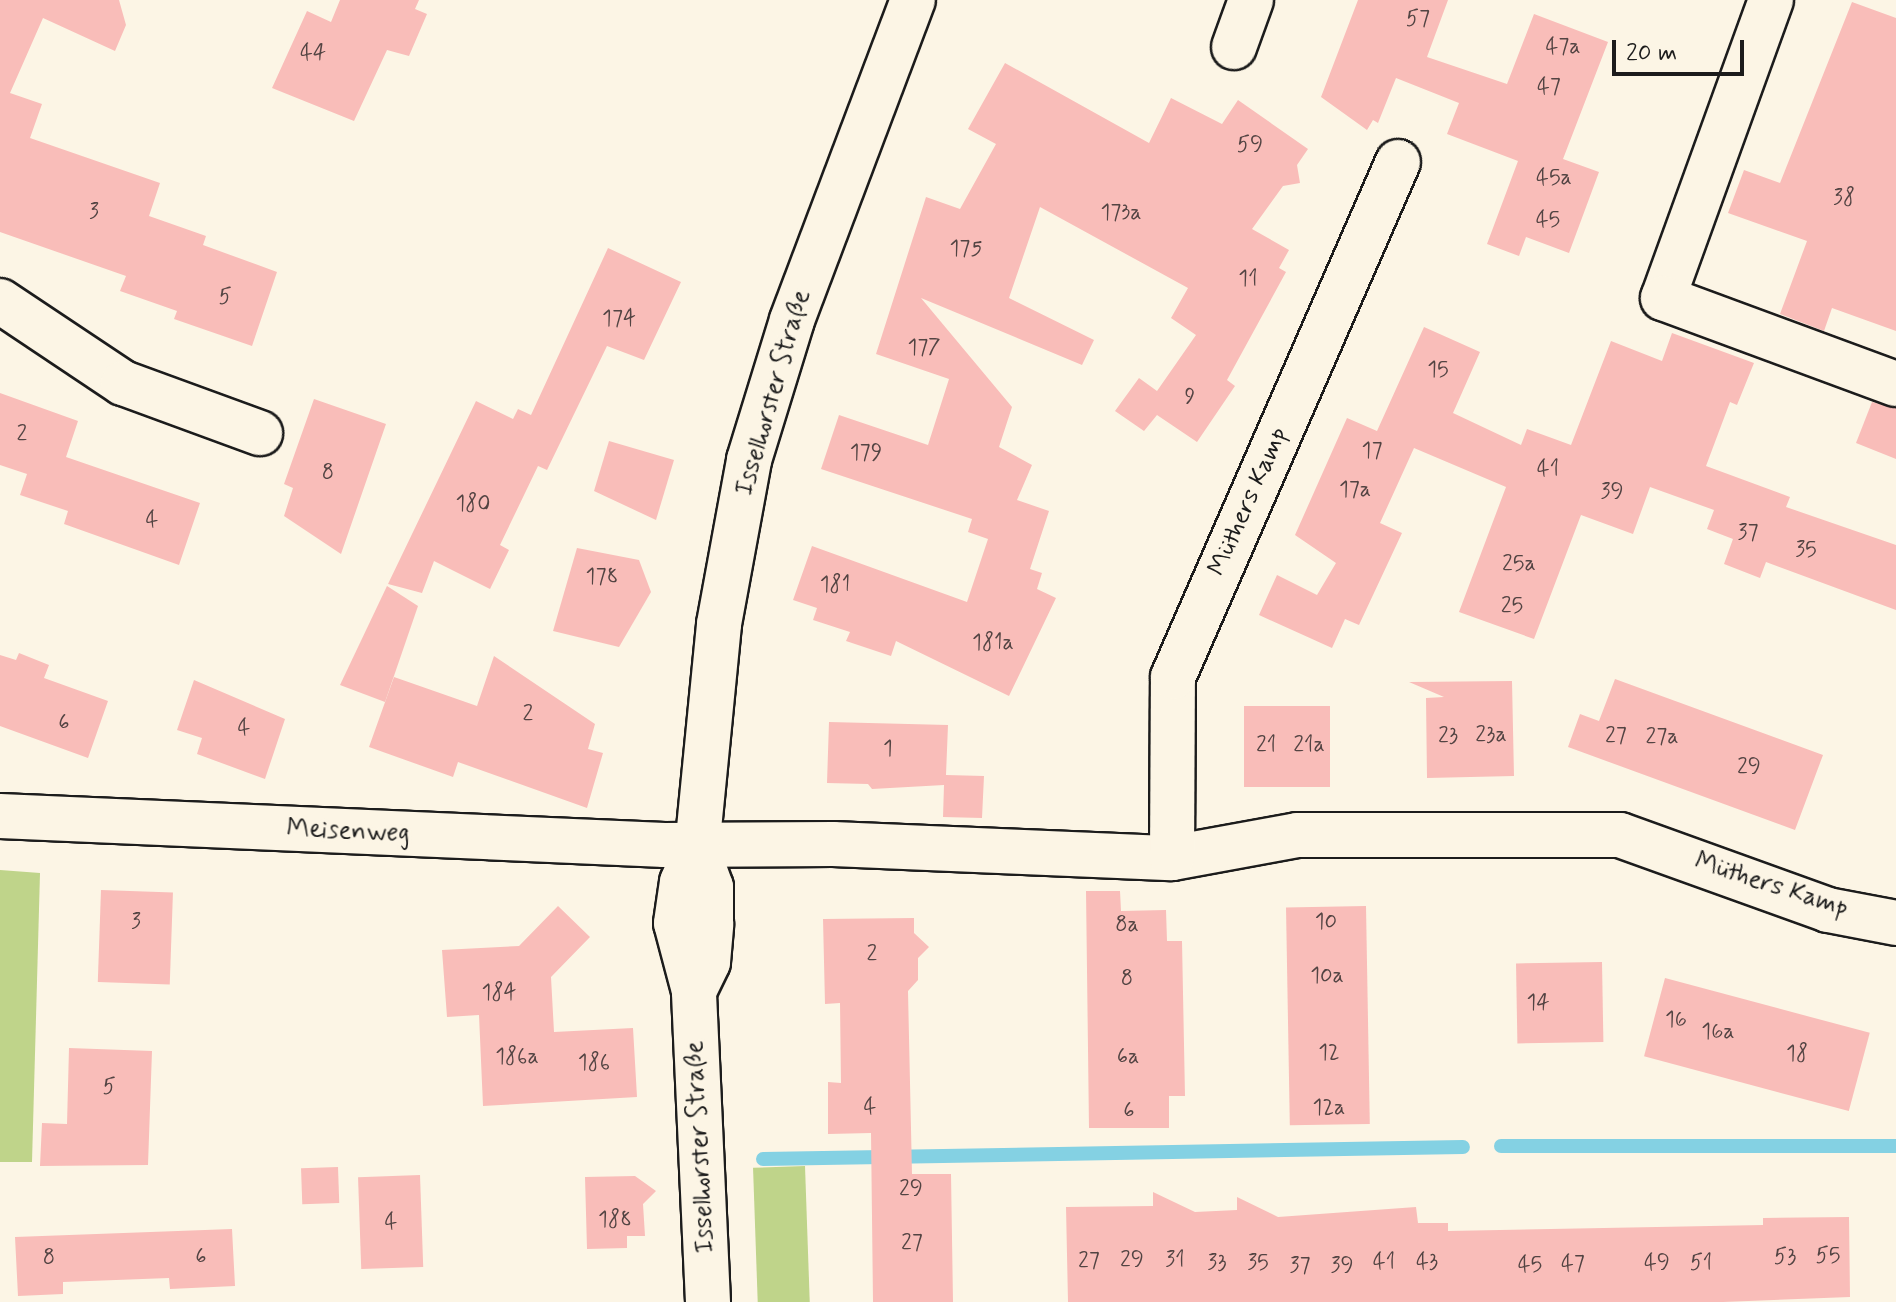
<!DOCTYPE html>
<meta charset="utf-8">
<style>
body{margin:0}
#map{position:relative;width:1896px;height:1302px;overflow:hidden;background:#fcf5e5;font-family:Mynerve,sans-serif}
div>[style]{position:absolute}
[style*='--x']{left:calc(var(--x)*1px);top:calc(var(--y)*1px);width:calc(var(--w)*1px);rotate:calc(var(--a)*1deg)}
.green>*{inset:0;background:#bfd48a;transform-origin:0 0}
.stream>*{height:14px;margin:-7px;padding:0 7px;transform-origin:7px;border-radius:7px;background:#84d1e3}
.building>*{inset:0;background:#f9bdb9;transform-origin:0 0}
.roads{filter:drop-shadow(2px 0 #1c1c1c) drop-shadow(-2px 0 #1c1c1c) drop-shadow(0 2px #1c1c1c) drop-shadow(0 -2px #1c1c1c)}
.minor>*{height:44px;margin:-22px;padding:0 22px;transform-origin:22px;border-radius:22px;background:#fcf5e5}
.tertiary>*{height:44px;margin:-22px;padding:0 22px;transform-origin:22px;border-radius:22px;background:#fcf5e5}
span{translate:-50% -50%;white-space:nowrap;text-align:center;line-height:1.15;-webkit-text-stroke:6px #fcf5e5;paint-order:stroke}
.number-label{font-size:22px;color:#534443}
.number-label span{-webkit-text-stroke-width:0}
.street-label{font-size:26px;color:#1c1c1c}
.scale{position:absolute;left:1612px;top:40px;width:132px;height:36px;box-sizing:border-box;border:4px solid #1c1c1c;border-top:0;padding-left:10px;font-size:24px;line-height:28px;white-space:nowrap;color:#1c1c1c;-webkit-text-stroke:6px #fcf5e5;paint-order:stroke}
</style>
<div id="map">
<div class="green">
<i style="clip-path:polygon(0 870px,40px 873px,32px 1162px,0 1162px)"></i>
<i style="left:805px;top:1166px;width:136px;height:52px;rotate:88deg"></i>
</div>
<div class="stream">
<i style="--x:1501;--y:1146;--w:395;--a:0"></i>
<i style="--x:763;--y:1159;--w:700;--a:-0.98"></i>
</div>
<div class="building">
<i style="clip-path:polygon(0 0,119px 0,126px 25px,115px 51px,43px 18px,10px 93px,42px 104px,30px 138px,160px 183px,149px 216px,206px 236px,203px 245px,277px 272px,252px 346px,174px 319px,177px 311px,120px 291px,126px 276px,0 232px)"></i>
<i style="clip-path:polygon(340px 0,419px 0,415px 9px,427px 14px,409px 56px,387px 50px,354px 121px,272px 88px,307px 11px,331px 22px)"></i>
<i style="clip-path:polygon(1358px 0,1448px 0,1427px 57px,1507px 84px,1534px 14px,1608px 42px,1563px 159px,1599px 172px,1569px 253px,1526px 237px,1519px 256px,1487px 244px,1518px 161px,1447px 134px,1459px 103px,1396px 78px,1378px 123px,1373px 120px,1367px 130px,1321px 97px)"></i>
<i style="clip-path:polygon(1852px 2px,1896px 18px,1896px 331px,1832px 308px,1824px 331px,1780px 314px,1807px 241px,1728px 213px,1744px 170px,1780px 183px)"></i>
<i style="clip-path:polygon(1005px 63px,1149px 143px,1171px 98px,1222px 124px,1238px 100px,1308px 149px,1297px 165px,1300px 183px,1283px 186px,1252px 229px,1289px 250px,1279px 268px,1286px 272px,1227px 380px,1235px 386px,1197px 442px,1157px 415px,1144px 431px,1115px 411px,1139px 378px,1157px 391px,1196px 335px,1171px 318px,1188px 288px,1040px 207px,1009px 298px,1094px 340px,1082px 365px,921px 298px,1012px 407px,999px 447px,1032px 465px,1017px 500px,1049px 511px,1030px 569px,1042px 573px,1037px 589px,1056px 598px,1009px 696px,896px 641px,891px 656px,846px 641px,850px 632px,813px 620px,817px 608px,793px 600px,812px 546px,967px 602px,988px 539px,968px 532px,972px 519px,821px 469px,839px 415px,928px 445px,949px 379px,876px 354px,926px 197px,960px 209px,996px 144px,968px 129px)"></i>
<i style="clip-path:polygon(608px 248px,681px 282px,644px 360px,607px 346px,547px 470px,538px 466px,500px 545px,509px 550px,490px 589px,434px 561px,422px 593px,388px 584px,476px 401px,513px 419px,518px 409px,531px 415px)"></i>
<i style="clip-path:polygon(1424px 327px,1480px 352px,1453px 413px,1521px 445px,1527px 429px,1571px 445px,1611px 341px,1662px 361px,1672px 333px,1754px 363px,1737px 405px,1730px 402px,1706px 466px,1790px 497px,1786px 507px,1896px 545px,1896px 610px,1766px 562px,1760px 578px,1724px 564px,1733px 539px,1707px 529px,1714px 510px,1650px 487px,1633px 534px,1581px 515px,1534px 639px,1459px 612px,1506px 487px,1414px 448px,1380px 523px,1402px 533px,1359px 625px,1345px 619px,1332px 648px,1259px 615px,1277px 575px,1317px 595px,1336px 563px,1295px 535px,1347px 418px,1377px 431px)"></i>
<i style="clip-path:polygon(0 393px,78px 421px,66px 457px,200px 503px,179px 565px,64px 524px,68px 511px,20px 495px,27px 474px,0 465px)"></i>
<i style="clip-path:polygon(314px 399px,386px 424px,341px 554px,284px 516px,293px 488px,284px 484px)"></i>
<i style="clip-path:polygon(1872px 402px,1896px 408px,1896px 459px,1856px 443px)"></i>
<i style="clip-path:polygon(609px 441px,674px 460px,656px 520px,594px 491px)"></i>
<i style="clip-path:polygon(577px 548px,639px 560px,651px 592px,619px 647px,553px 631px)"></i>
<i style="clip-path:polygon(387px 586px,418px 606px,385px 702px,340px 685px)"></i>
<i style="clip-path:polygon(19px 653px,49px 665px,44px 678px,108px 701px,88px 758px,0 726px,0 655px,16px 660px)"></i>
<i style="clip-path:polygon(494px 656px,595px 724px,588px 749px,603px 753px,587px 808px,458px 762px,453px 777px,369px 747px,394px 677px,477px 706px)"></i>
<i style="clip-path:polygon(1615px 679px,1823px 755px,1795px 830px,1568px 747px,1580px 714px,1599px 721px)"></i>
<i style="clip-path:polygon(194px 680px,285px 719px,265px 779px,197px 754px,202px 738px,177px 730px)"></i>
<i style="clip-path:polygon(1512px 681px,1514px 776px,1427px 778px,1426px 698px,1444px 697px,1409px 682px)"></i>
<i style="left:1244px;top:706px;width:86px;height:81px"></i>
<i style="clip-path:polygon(829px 722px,948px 725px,946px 775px,984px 776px,982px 818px,943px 817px,944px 785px,872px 789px,868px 784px,827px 783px)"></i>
<i style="left:101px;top:890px;width:72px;height:92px;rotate:2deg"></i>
<i style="clip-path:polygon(1086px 891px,1120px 891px,1121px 911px,1166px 910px,1167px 941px,1182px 941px,1185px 1096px,1169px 1096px,1169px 1128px,1089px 1128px)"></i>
<i style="clip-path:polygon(558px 906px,590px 937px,551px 977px,554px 1032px,633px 1028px,637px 1097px,483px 1106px,479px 1015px,447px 1017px,442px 950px,519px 946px)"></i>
<i style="left:1366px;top:906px;width:218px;height:80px;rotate:89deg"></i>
<i style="clip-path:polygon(914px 918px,914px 933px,929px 947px,918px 958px,918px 980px,908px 991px,912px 1174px,951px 1174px,953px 1302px,873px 1302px,871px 1133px,828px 1134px,828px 1082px,841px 1083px,840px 1003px,825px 1004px,823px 919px)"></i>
<i style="left:1602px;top:962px;width:80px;height:86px;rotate:89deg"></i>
<i style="left:1665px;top:978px;width:212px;height:81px;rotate:15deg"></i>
<i style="clip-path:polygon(69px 1048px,152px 1051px,148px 1165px,40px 1166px,42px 1123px,67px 1124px)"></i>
<i style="left:338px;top:1167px;width:36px;height:37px;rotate:88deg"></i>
<i style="left:420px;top:1175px;width:92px;height:62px;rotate:88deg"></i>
<i style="clip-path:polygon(635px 1176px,656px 1191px,643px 1204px,645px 1236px,627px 1236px,627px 1248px,587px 1249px,585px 1177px)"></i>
<i style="clip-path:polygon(1153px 1192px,1195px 1212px,1237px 1210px,1237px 1197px,1278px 1217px,1416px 1207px,1418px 1223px,1448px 1223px,1448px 1231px,1763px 1225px,1763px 1218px,1849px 1217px,1850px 1297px,1723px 1302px,1068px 1302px,1066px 1207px,1153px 1206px)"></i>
<i style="clip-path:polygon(232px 1229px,235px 1286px,170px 1289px,169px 1278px,63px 1282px,63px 1294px,18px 1296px,15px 1237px)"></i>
</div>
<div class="roads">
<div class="minor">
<i style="--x:1771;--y:0;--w:317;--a:109.9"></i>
<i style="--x:1663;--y:298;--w:248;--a:20.3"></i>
<i style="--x:1234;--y:47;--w:50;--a:-70.1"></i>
<i style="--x:0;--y:301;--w:148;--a:33.7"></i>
<i style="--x:123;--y:383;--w:146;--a:20.1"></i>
<i style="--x:0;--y:816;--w:665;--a:2.5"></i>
<i style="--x:664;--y:845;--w:169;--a:-0.3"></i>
<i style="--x:833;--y:844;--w:339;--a:2.4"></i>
<i style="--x:1172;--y:858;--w:127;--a:-10.4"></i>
<i style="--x:1297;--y:835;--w:323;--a:0"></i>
<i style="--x:1620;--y:835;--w:221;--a:19.8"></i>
<i style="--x:1828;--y:910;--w:69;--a:10.8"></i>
<i style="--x:1172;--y:858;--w:181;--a:-89.7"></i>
<i style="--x:1173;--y:677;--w:562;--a:-66.4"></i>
</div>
<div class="tertiary">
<i style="--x:694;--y:991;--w:32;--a:-64"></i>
<i style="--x:708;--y:962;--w:38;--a:-85"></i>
<i style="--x:711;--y:924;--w:37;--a:-90"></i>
<i style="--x:711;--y:887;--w:40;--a:-110.2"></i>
<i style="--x:708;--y:1302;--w:311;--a:-92.6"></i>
<i style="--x:694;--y:991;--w:70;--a:-104.8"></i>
<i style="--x:676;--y:923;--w:41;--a:-81.7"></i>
<i style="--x:682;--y:882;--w:36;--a:-66"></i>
<i style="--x:697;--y:849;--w:226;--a:-84.4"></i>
<i style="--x:719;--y:624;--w:167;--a:-79.6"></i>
<i style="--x:749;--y:460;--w:146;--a:-72.9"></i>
<i style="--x:792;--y:320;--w:342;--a:-69.3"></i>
</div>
</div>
<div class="number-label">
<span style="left:1418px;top:20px">57</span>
<span style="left:1563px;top:48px">47a</span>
<span style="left:313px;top:54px">44</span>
<span style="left:1549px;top:88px">47</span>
<span style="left:1250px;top:146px">59</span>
<span style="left:1554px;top:179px">45a</span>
<span style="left:1844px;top:199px">38</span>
<span style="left:94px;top:213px">3</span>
<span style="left:1121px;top:214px">173a</span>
<span style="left:1548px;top:221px">45</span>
<span style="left:966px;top:250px">175</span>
<span style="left:1248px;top:280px">11</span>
<span style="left:225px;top:298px">5</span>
<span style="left:619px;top:320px">174</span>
<span style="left:924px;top:349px">177</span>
<span style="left:1438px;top:371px">15</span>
<span style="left:1190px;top:398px">9</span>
<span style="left:22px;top:435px">2</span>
<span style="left:1372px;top:452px">17</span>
<span style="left:866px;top:454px">179</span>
<span style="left:1548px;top:470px">41</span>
<span style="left:328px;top:474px">8</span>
<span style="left:1355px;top:491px">17a</span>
<span style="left:1612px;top:493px">39</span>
<span style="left:473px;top:505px">180</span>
<span style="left:152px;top:521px">4</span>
<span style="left:1748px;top:534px">37</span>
<span style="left:1806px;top:551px">35</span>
<span style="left:1519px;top:565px">25a</span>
<span style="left:602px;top:578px">178</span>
<span style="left:835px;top:586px">181</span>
<span style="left:1512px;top:607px">25</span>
<span style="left:993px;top:644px">181a</span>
<span style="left:528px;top:715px">2</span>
<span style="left:64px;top:724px">6</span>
<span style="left:244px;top:729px">4</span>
<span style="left:1491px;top:736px">23a</span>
<span style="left:1448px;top:737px">23</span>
<span style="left:1616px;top:737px">27</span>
<span style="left:1662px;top:738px">27a</span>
<span style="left:1266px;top:746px">21</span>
<span style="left:1309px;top:746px">21a</span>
<span style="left:888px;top:750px">1</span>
<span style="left:1749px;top:768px">29</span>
<span style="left:136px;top:923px">3</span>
<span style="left:1326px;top:923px">10</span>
<span style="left:1127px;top:926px">8a</span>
<span style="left:872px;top:955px">2</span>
<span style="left:1327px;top:977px">10a</span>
<span style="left:1127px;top:980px">8</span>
<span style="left:499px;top:994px">184</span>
<span style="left:1538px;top:1004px">14</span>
<span style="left:1676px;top:1021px">16</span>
<span style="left:1718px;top:1033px">16a</span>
<span style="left:1329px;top:1054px">12</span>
<span style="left:1797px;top:1055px">18</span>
<span style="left:517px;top:1058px">186a</span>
<span style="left:1128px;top:1058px">6a</span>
<span style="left:594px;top:1064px">186</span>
<span style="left:109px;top:1088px">5</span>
<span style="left:870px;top:1108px">4</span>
<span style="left:1329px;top:1109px">12a</span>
<span style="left:1129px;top:1112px">6</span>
<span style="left:911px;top:1190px">29</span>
<span style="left:615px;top:1221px">188</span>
<span style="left:391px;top:1223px">4</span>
<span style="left:912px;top:1244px">27</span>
<span style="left:1828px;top:1257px">55</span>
<span style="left:201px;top:1258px">6</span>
<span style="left:1785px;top:1258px">53</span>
<span style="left:49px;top:1259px">8</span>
<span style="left:1132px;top:1261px">29</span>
<span style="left:1175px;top:1261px">31</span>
<span style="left:1089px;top:1262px">27</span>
<span style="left:1384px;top:1263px">41</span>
<span style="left:1427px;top:1263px">43</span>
<span style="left:1217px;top:1264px">33</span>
<span style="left:1258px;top:1264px">35</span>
<span style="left:1657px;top:1264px">49</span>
<span style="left:1701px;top:1264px">51</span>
<span style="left:1573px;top:1265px">47</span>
<span style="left:1530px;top:1266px">45</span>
<span style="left:1300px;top:1267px">37</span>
<span style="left:1342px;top:1267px">39</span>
</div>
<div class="street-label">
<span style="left:774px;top:393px;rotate:-74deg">Isselhorster Straße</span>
<span style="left:1249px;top:502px;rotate:-66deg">Müthers Kamp</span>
<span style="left:348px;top:832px;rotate:2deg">Meisenweg</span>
<span style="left:1771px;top:886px;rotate:18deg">Müthers Kamp</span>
<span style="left:701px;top:1147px;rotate:-93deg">Isselhorster Straße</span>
</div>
<div class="scale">20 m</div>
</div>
